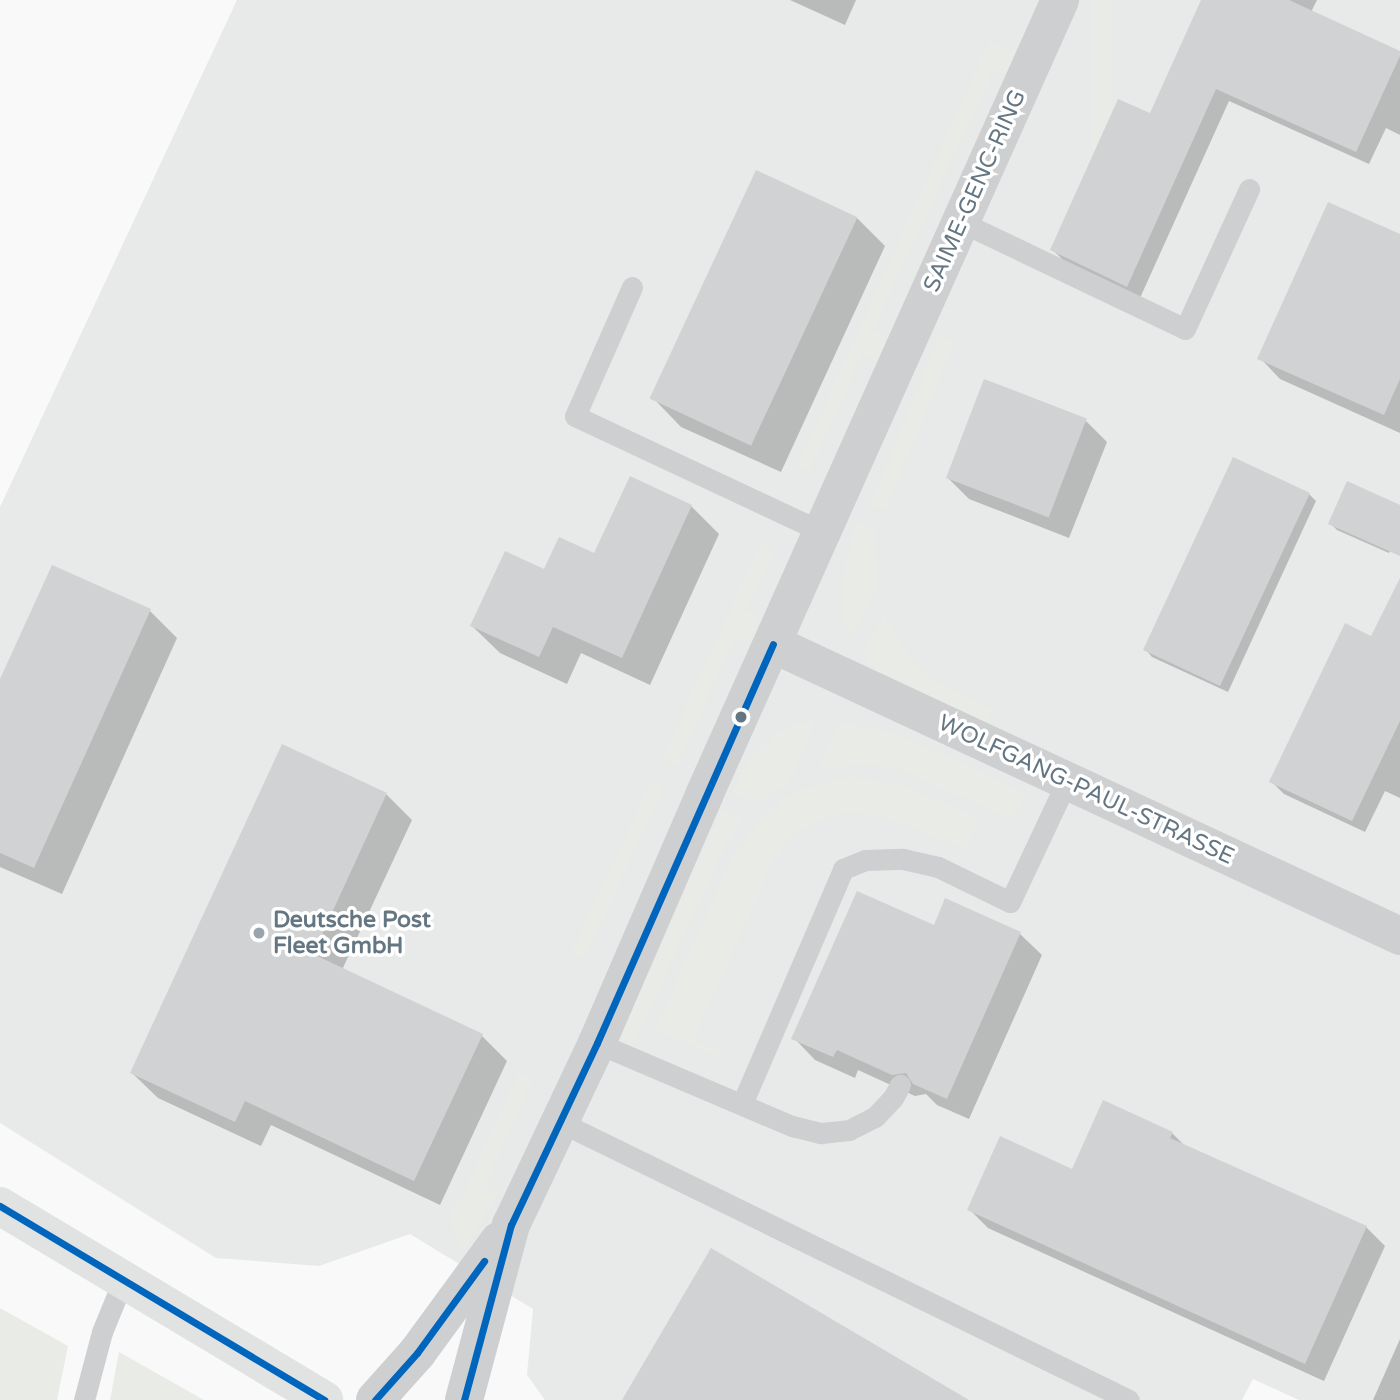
<!DOCTYPE html>
<style>
body{margin:0}
#map{position:relative;width:1400px;height:1400px;overflow:hidden;background:#f9f9f9;font-family:"Varela Round",sans-serif}
div>[style]{position:absolute}
[style*='--x']{left:calc(var(--x)*1px);top:calc(var(--y)*1px);width:calc(var(--w)*1px);rotate:calc(var(--a)*1deg)}
.built>*{inset:0;background:#e8e9e9}
.green>*{inset:0;background:#e8ebe6;transform-origin:0 0}
.shadow>*{inset:0;background:#0003}
.building>*{inset:0;background:#d0d2d3;transform-origin:0 0}
.service>*{height:21px;margin:-10.5px;padding:0 10.5px;transform-origin:10.5px;border-radius:10.5px;background:#cecfd0}
.minor>*{height:38px;margin:-19px;padding:0 19px;transform-origin:19px;border-radius:19px;background:#cecfd0}
.secondary>*{height:38px;margin:-19px;padding:0 19px;transform-origin:19px;border-radius:19px;background:#e1e2e2}
.bus-1>*{height:7px;margin:-3.5px;padding:0 3.5px;transform-origin:3.5px;border-radius:3.5px;background:#0065bd}
.dots>*{width:19px;height:19px;translate:-50% -50%;box-sizing:border-box;border:4px solid #fff;border-radius:50%}
span{translate:-50% -50%;white-space:nowrap;text-align:center;line-height:1.15;-webkit-text-stroke:7px #fff;paint-order:stroke}
.street-label{font-size:23px;color:#657683}
.poi-label{font-size:23px;color:#657683;font-weight:700}
.left{translate:0 -50%;text-align:left}
</style>
<div id="map">
<div class="built">
<i style="clip-path:polygon(237px 0,1400px 0,1400px 1400px,1299px 1400px,1253px 1379px,1242px 1400px,545px 1400px,527px 1375px,533px 1309px,410px 1234px,319px 1266px,216px 1258px,0 1123px,0 507px)"></i>
</div>
<div class="green">
<i style="left:1093px;top:0;width:18px;height:234px"></i>
<i style="clip-path:polygon(989px 42px,1018px 55px,1008px 75px,994px 69px,873px 329px,888px 336px,878px 361px,862px 355px,809px 472px,798px 466px)"></i>
<i style="left:939px;top:336px;width:16px;height:182px;rotate:22deg"></i>
<i style="clip-path:polygon(857px 521px,874px 530px,876px 592px,850px 636px,843px 616px,843px 591px,846px 563px)"></i>
<i style="clip-path:polygon(761px 543px,774px 549px,746px 610px,760px 617px,749px 643px,735px 637px,677px 765px,662px 759px)"></i>
<i style="clip-path:polygon(884px 616px,909px 657px,933px 680px,992px 709px,985px 723px,879px 671px,863px 654px)"></i>
<i style="clip-path:polygon(814px 722px,791px 780px,759px 803px,732px 792px,745px 765px,775px 734px,794px 724px)"></i>
<i style="clip-path:polygon(838px 723px,879px 729px,914px 741px,1025px 794px,1013px 820px,900px 770px,863px 764px,819px 770px)"></i>
<i style="clip-path:polygon(849px 777px,906px 786px,979px 819px,964px 849px,894px 820px,871px 815px,851px 813px,828px 816px,809px 826px,791px 838px,773px 860px,694px 1039px,721px 1052px,717px 1057px,655px 1029px,734px 855px,760px 819px,781px 801px,811px 786px)"></i>
<i style="left:651px;top:782px;width:14px;height:189px;rotate:25deg"></i>
<i style="clip-path:polygon(722px 810px,742px 819px,725px 846px,633px 1045px,619px 1039px)"></i>
<i style="clip-path:polygon(518px 1074px,532px 1080px,485px 1187px,498px 1193px,462px 1255px,450px 1216px,467px 1187px)"></i>
<i style="clip-path:polygon(0 1308px,68px 1346px,57px 1400px,0 1400px)"></i>
<i style="clip-path:polygon(119px 1352px,204px 1400px,110px 1400px)"></i>
</div>
<div class="shadow">
<i style="clip-path:polygon(790px 0,856px 0,845px 25px)"></i>
<i style="clip-path:polygon(1203px 0,1317px 0,1311px 12px,1400px 53px,1400px 135px,1386px 128px,1369px 164px,1229px 101px,1140px 298px,1065px 262px,1052px 249px,1151px 115px)"></i>
<i style="clip-path:polygon(857px 218px,885px 246px,781px 472px,681px 427px,654px 399px)"></i>
<i style="clip-path:polygon(1400px 236px,1400px 433px,1280px 379px,1260px 358px)"></i>
<i style="clip-path:polygon(1085px 420px,1107px 442px,1069px 538px,969px 499px,947px 477px)"></i>
<i style="clip-path:polygon(1309px 494px,1316px 501px,1228px 692px,1152px 657px,1146px 650px)"></i>
<i style="clip-path:polygon(691px 506px,719px 534px,650px 685px,581px 653px,567px 684px,500px 653px,472px 626px,544px 571px,595px 556px)"></i>
<i style="clip-path:polygon(1400px 507px,1400px 530px,1389px 553px,1337px 530px,1330px 523px)"></i>
<i style="clip-path:polygon(1400px 582px,1400px 798px,1385px 791px,1365px 832px,1284px 794px,1271px 781px,1372px 638px)"></i>
<i style="clip-path:polygon(150px 611px,177px 638px,62px 894px,0 867px,0 683px)"></i>
<i style="clip-path:polygon(386px 794px,412px 820px,342px 970px,482px 1036px,507px 1061px,440px 1205px,271px 1125px,261px 1146px,158px 1098px,132px 1073px)"></i>
<i style="clip-path:polygon(934px 927px,1020px 934px,1042px 955px,969px 1119px,937px 1105px,926px 1094px,915px 1096px,858px 1070px,855px 1078px,815px 1060px,794px 1038px)"></i>
<i style="clip-path:polygon(1172px 1133px,1186px 1147px,1366px 1227px,1385px 1246px,1324px 1381px,988px 1228px,969px 1209px)"></i>
<i style="clip-path:polygon(1400px 1339px,1400px 1400px,1373px 1400px)"></i>
</div>
<div class="building">
<i style="clip-path:polygon(1201px 0,1289px 0,1400px 51px,1400px 56px,1356px 152px,1216px 89px,1127px 287px,1050px 250px,1118px 99px,1150px 113px)"></i>
<i style="left:756px;top:170px;width:112px;height:252px;rotate:25deg"></i>
<i style="clip-path:polygon(1328px 202px,1400px 234px,1400px 379px,1384px 415px,1257px 359px)"></i>
<i style="left:984px;top:379px;width:110px;height:106px;rotate:21deg"></i>
<i style="left:1233px;top:457px;width:85px;height:213px;rotate:25deg"></i>
<i style="clip-path:polygon(630px 476px,692px 505px,622px 658px,553px 627px,539px 657px,470px 626px,505px 551px,544px 569px,559px 537px,594px 553px)"></i>
<i style="clip-path:polygon(1347px 481px,1400px 505px,1400px 556px,1328px 524px)"></i>
<i style="clip-path:polygon(52px 565px,151px 609px,34px 868px,0 853px,0 679px)"></i>
<i style="clip-path:polygon(1400px 578px,1400px 721px,1352px 821px,1269px 782px,1345px 623px,1371px 636px)"></i>
<i style="clip-path:polygon(282px 744px,387px 793px,313px 954px,483px 1034px,414px 1181px,245px 1101px,235px 1122px,130px 1073px)"></i>
<i style="clip-path:polygon(857px 891px,934px 925px,945px 898px,1021px 932px,947px 1099px,913px 1084px,906px 1073px,892px 1075px,837px 1050px,833px 1057px,791px 1039px)"></i>
<i style="clip-path:polygon(1103px 1100px,1173px 1132px,1170px 1138px,1367px 1226px,1305px 1364px,967px 1210px,1000px 1136px,1072px 1169px)"></i>
<i style="clip-path:polygon(711px 1248px,969px 1400px,622px 1400px)"></i>
</div>
<div class="service">
<i style="--x:961;--y:222;--w:248;--a:25.5"></i>
<i style="--x:1185;--y:329;--w:154;--a:-65.4"></i>
<i style="--x:632;--y:287;--w:141;--a:113.8"></i>
<i style="--x:575;--y:416;--w:274;--a:25.1"></i>
<i style="--x:597;--y:1043;--w:212;--a:23.1"></i>
<i style="--x:792;--y:1126;--w:30;--a:14"></i>
<i style="--x:821;--y:1133;--w:28;--a:-6"></i>
<i style="--x:849;--y:1130;--w:29;--a:-27"></i>
<i style="--x:875;--y:1117;--w:26;--a:-47"></i>
<i style="--x:893;--y:1098;--w:15;--a:-62"></i>
<i style="--x:742;--y:1104;--w:256;--a:-66.7"></i>
<i style="--x:843;--y:869;--w:24;--a:-22"></i>
<i style="--x:865;--y:860;--w:38;--a:-2"></i>
<i style="--x:903;--y:859;--w:36;--a:13"></i>
<i style="--x:938;--y:867;--w:80;--a:25.9"></i>
<i style="--x:1010;--y:902;--w:134;--a:-64.8"></i>
<i style="--x:560;--y:1122;--w:633;--a:26.04"></i>
<i style="--x:84;--y:1400;--w:70;--a:-75.2"></i>
<i style="--x:102;--y:1332;--w:58;--a:-67.8"></i>
</div>
<div class="minor">
<i style="--x:773;--y:644;--w:692;--a:24.97"></i>
<i style="--x:375;--y:1400;--w:63;--a:-48.2"></i>
<i style="--x:417;--y:1353;--w:139;--a:-53.8"></i>
<i style="--x:464;--y:1400;--w:181;--a:-75"></i>
<i style="--x:511;--y:1225;--w:201;--a:-64.7"></i>
<i style="--x:597;--y:1043;--w:272;--a:-66.6"></i>
<i style="--x:705;--y:793;--w:869;--a:-65.88"></i>
</div>
<div class="secondary">
<i style="--x:0;--y:1206;--w:378;--a:30.9"></i>
</div>
<div class="bus-1">
<i style="--x:0;--y:1206;--w:378;--a:30.9"></i>
<i style="--x:375;--y:1400;--w:63;--a:-48.2"></i>
<i style="--x:417;--y:1353;--w:114;--a:-53.9"></i>
<i style="--x:464;--y:1400;--w:181;--a:-75"></i>
<i style="--x:511;--y:1225;--w:201;--a:-64.7"></i>
<i style="--x:597;--y:1043;--w:436;--a:-66.2"></i>
</div>
<div class="dots">
<i style="left:741px;top:717px;background:#657683"></i>
<i style="left:259px;top:933px;background:#99a4ac"></i>
</div>
<div class="street-label">
<span style="left:975px;top:191px;rotate:-66deg">SAIME-GENC-RING</span>
<span style="left:1086px;top:790px;rotate:25deg">WOLFGANG-PAUL-STRASSE</span>
</div>
<div class="poi-label">
<span class="left" style="left:273px;top:933px">Deutsche Post<br>Fleet GmbH</span>
</div>
</div>
